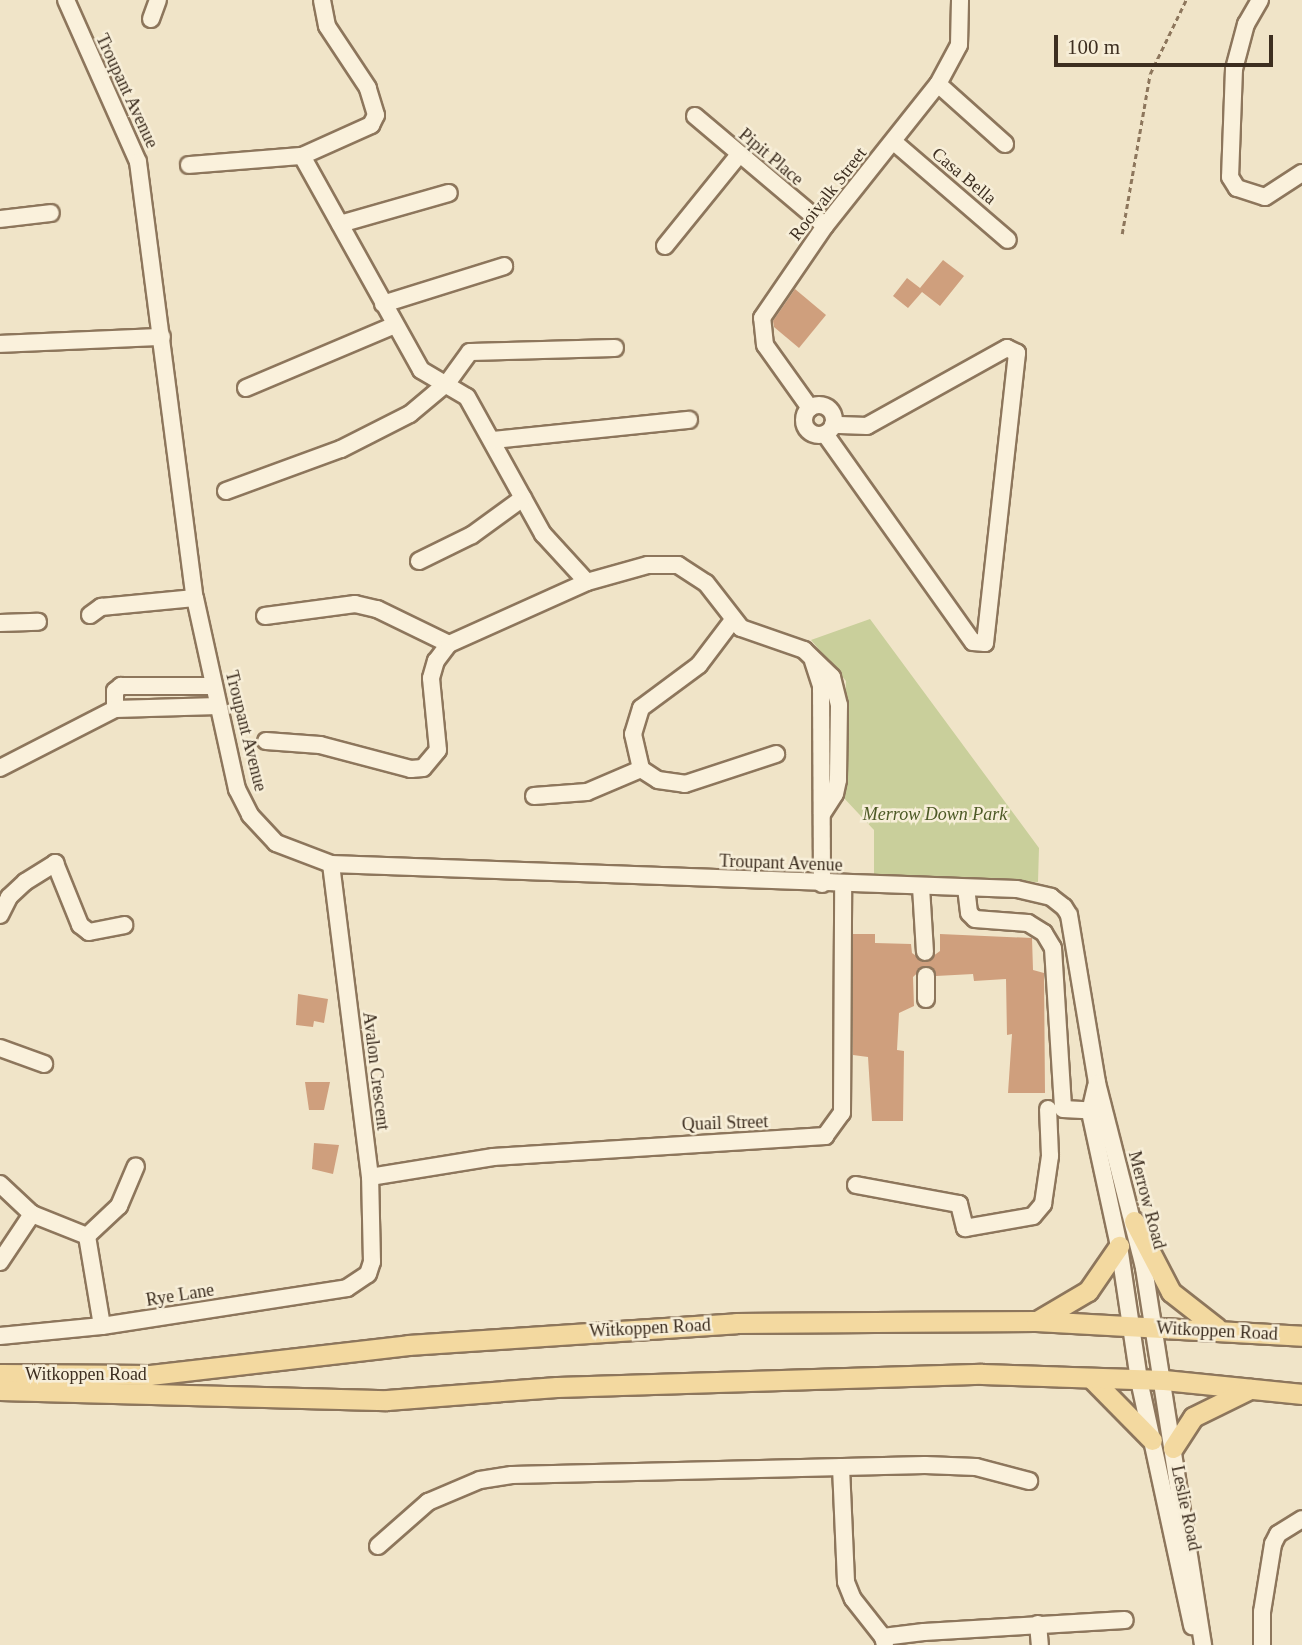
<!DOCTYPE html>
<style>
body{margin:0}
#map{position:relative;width:1302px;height:1645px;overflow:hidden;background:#f0e4c8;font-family:"Times New Roman",serif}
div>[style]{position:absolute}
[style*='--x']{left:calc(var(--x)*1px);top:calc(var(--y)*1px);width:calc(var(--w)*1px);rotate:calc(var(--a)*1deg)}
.green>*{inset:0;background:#c9cf9b}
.building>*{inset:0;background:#cf9f7d}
.path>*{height:2.5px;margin-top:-1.25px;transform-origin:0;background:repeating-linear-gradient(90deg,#8d765c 0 5px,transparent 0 8.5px)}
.roads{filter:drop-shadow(2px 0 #8d765c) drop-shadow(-2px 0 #8d765c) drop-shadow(0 2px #8d765c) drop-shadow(0 -2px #8d765c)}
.minor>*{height:16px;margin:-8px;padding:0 8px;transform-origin:8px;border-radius:8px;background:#faf1dc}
.minor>.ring{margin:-8px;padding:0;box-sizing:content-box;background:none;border:16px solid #faf1dc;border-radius:50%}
.major>*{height:19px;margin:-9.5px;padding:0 9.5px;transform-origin:9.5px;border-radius:9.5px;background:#f3d9a0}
span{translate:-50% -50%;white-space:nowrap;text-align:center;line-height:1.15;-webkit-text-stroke:5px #f7eed8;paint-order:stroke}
.street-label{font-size:18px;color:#3d2e20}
.park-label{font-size:18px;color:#4d5a26;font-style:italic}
.scale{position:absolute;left:1054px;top:35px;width:219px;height:32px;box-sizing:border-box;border:4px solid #3d2e20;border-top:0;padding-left:9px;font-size:21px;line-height:24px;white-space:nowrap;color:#3d2e20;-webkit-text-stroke:5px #f7eed8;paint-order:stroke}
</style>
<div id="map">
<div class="green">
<i style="clip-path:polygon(870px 619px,1039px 848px,1038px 882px,874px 876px,874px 830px,842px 796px,846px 681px,811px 640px)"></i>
</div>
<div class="building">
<i style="clip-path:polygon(943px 260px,964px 276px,940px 306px,922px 292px,908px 308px,893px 296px,907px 278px,920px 288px)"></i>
<i style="clip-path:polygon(795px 289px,826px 315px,799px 348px,774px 327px,773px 321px)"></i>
<i style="clip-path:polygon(853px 934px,875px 934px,875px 943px,911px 944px,912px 953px,925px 962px,940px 951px,940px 934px,1032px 938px,1033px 970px,1044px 973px,1045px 1093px,1008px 1093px,1012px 1034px,1007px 1035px,1006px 979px,974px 981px,973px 974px,936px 976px,925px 966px,913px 977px,914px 1006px,899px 1013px,897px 1050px,904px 1051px,903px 1121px,872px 1121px,868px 1057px,853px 1055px)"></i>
<i style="clip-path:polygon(298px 994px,328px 999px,324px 1023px,314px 1021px,313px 1027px,296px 1025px)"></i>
<i style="clip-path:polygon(305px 1082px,330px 1082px,324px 1110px,309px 1110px)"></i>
<i style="clip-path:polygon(314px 1143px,339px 1145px,333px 1174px,312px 1169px)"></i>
</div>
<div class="path">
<i style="--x:1122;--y:234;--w:162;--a:-80.1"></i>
<i style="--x:1150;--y:74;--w:82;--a:-64.1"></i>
</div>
<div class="roads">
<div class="minor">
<i style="--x:66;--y:0;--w:177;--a:66"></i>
<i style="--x:138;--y:162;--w:440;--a:82.6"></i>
<i style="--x:195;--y:598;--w:196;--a:77.6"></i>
<i style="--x:237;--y:789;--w:29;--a:63"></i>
<i style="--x:250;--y:815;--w:38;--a:47"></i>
<i style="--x:276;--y:843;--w:59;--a:20.9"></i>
<i style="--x:331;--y:864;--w:686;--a:2.09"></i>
<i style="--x:1017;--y:889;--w:35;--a:13"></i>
<i style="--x:1051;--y:897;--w:16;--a:38"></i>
<i style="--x:1064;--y:907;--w:9;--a:58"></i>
<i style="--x:1069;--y:915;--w:170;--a:80.5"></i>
<i style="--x:1097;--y:1083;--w:191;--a:75.7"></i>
<i style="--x:1144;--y:1268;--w:382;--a:81.1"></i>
<i style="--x:1260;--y:0;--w:28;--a:120"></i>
<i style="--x:1246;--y:24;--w:47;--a:104.9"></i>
<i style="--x:1234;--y:69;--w:108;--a:92.1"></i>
<i style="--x:1230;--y:177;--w:13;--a:58"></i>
<i style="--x:1237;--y:188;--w:29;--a:18"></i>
<i style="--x:1265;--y:197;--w:44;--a:-33"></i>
<i style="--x:151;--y:19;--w:20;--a:-70"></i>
<i style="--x:938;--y:84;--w:90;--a:41.8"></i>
<i style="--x:695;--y:116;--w:170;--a:40.2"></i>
<i style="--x:894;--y:142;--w:150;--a:40.7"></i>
<i style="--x:302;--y:156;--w:76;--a:-24.2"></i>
<i style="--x:371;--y:125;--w:11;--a:-63"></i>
<i style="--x:376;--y:115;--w:28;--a:-107"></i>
<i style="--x:368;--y:88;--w:74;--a:-123.5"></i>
<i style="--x:327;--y:26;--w:26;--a:-101"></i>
<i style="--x:189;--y:165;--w:113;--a:-4.6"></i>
<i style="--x:302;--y:156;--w:245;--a:60.9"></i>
<i style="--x:421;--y:370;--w:53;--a:30.4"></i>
<i style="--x:467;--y:397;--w:157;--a:61"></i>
<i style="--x:543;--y:534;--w:65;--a:47.5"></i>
<i style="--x:0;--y:219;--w:51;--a:-6.7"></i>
<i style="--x:340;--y:224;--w:113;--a:-15.9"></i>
<i style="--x:665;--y:246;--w:116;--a:-51"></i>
<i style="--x:383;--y:304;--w:127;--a:-17.4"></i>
<i style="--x:0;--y:344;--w:162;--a:-2.5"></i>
<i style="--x:246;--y:388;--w:162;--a:-22.9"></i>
<i class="ring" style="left:804px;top:405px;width:14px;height:14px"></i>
<i style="--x:810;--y:408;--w:77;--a:-125.5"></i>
<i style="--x:765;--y:345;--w:27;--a:-96"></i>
<i style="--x:762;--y:318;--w:112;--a:-55.6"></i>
<i style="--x:825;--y:226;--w:181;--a:-51.5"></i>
<i style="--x:938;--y:84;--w:44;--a:-61.7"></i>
<i style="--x:959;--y:45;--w:45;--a:-88.7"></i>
<i style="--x:825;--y:434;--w:255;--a:54.6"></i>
<i style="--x:973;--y:642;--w:12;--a:5"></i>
<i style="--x:985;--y:643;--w:292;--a:-83.7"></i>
<i style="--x:1017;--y:353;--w:11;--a:-153"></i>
<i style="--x:1007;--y:348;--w:160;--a:150.9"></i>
<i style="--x:867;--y:426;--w:34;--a:-178"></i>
<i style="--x:494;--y:440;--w:196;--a:-5.9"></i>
<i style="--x:226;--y:491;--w:122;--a:-20.1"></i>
<i style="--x:341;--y:449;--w:77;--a:-26.9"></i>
<i style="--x:410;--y:414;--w:50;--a:-40.1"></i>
<i style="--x:448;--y:382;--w:37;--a:-54"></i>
<i style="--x:470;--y:352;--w:145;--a:-1.6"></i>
<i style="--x:419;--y:561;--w:59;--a:-26.1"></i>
<i style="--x:472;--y:535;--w:63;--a:-36"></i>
<i style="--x:90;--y:615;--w:14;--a:-36"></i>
<i style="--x:101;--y:607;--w:94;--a:-5.5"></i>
<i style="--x:265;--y:616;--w:91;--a:-7.6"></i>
<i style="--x:355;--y:604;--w:23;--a:13"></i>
<i style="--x:377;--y:609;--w:80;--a:25.9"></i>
<i style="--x:733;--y:620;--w:56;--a:127.1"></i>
<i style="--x:699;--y:665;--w:72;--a:143.4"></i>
<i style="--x:641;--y:708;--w:27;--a:107"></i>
<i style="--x:633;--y:734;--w:36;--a:77"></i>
<i style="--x:641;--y:769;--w:20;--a:33"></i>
<i style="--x:658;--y:780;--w:27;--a:8"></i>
<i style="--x:685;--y:784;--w:96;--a:-18.2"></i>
<i style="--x:0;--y:623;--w:38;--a:-2"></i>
<i style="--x:813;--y:661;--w:26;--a:72"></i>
<i style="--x:821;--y:686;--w:198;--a:89.7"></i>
<i style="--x:115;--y:709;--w:18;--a:-90"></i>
<i style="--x:115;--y:691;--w:8;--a:-40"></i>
<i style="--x:121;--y:686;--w:93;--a:0"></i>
<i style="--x:266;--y:741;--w:54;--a:4.2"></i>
<i style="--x:320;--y:745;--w:94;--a:14.8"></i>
<i style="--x:411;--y:769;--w:12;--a:-5"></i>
<i style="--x:423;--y:768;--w:23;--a:-50"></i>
<i style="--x:438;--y:750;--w:72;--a:-95.6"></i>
<i style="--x:431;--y:678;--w:18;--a:-74"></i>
<i style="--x:436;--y:661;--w:21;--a:-53"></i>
<i style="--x:449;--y:644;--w:151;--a:-24.2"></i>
<i style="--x:587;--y:582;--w:63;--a:-15.6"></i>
<i style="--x:648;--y:565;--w:30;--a:0"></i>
<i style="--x:678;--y:565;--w:33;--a:33"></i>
<i style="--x:706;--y:583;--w:57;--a:52.1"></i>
<i style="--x:741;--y:628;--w:67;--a:19.2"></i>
<i style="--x:804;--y:650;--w:39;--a:44"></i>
<i style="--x:832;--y:677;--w:29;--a:76"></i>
<i style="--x:839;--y:705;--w:75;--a:90.8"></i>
<i style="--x:838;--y:780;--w:14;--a:102"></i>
<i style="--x:835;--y:794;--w:24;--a:123"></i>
<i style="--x:0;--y:768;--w:129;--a:-27.2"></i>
<i style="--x:115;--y:709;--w:103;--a:-1.7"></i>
<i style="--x:534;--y:796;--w:53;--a:-4.3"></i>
<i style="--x:587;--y:792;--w:59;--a:-23.1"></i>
<i style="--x:921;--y:887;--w:65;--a:86.5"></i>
<i style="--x:966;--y:888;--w:25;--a:83"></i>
<i style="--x:969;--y:913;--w:8;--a:45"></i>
<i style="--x:975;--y:919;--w:53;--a:4.3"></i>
<i style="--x:1028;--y:923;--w:19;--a:32"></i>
<i style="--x:1044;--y:933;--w:17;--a:59"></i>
<i style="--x:1053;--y:948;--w:161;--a:86.4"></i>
<i style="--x:1063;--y:1109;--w:38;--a:3"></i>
<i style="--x:0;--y:915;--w:20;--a:-63"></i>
<i style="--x:9;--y:897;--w:22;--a:-43"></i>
<i style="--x:25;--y:882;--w:36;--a:-32"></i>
<i style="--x:55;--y:863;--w:67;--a:68"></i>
<i style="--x:80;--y:925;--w:11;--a:38"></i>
<i style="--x:89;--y:932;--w:36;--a:-11"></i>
<i style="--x:926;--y:999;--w:23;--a:-90"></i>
<i style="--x:0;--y:1048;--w:47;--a:20"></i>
<i style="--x:1096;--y:1086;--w:27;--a:103"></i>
<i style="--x:1090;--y:1112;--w:137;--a:77.8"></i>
<i style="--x:1119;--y:1246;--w:135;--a:81.5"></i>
<i style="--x:1139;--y:1380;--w:252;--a:77.8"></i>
<i style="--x:370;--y:1177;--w:125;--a:-9.2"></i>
<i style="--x:493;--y:1157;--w:333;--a:-3.6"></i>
<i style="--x:825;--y:1136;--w:29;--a:-54"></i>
<i style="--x:842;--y:1113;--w:229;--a:-89.7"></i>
<i style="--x:0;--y:1184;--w:44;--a:43.2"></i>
<i style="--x:32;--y:1214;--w:59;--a:21.8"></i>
<i style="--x:856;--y:1185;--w:105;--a:10.5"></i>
<i style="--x:959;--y:1204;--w:25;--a:76"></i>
<i style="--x:965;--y:1228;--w:69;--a:-10"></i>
<i style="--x:1033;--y:1216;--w:16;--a:-50"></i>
<i style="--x:1043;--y:1204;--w:49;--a:-81.7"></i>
<i style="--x:1050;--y:1156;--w:47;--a:-92.4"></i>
<i style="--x:87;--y:1236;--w:91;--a:80.5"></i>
<i style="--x:87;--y:1236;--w:44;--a:-43.2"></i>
<i style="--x:119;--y:1206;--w:43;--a:-67"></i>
<i style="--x:0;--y:1262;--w:58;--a:-56.3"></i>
<i style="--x:0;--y:1336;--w:102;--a:-5.6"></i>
<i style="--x:102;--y:1326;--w:248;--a:-8.8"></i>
<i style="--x:347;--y:1288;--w:25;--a:-34"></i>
<i style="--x:368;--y:1274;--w:13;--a:-72"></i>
<i style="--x:372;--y:1262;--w:85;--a:-91.3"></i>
<i style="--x:370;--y:1177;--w:315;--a:-97.1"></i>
<i style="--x:841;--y:1467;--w:115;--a:87.5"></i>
<i style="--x:846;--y:1582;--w:18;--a:68"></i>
<i style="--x:853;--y:1599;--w:48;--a:51.7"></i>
<i style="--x:378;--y:1546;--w:67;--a:-41.3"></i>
<i style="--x:428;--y:1502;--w:56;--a:-22.9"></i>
<i style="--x:480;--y:1480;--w:32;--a:-9"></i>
<i style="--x:512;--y:1475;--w:413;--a:-1.4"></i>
<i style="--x:925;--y:1465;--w:51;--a:2.2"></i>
<i style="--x:976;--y:1467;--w:55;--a:14.8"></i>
<i style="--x:1038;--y:1624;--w:21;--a:85"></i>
<i style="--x:885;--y:1645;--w:8;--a:-104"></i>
<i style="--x:883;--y:1637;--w:41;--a:-7"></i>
<i style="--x:924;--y:1632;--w:201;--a:-3.4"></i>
<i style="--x:1262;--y:1645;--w:33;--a:-90"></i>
<i style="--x:1262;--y:1612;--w:69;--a:-80.8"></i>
<i style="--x:1273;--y:1544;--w:11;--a:-63"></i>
<i style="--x:1278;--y:1534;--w:28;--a:-32"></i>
</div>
<div class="major">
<i style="--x:1134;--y:1221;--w:80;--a:62.5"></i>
<i style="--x:1171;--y:1292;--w:58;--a:38"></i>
<i style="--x:1037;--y:1321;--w:59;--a:-30.5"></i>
<i style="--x:1088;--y:1291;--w:55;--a:-55.4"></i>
<i style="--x:0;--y:1374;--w:150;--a:0.4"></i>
<i style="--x:150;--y:1375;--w:260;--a:-6.6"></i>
<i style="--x:408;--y:1345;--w:329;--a:-3.8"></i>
<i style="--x:736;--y:1323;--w:300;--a:-0.4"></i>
<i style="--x:1036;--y:1321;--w:266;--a:3.2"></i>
<i style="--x:1093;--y:1380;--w:84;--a:45.5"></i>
<i style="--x:0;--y:1390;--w:387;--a:1.5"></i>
<i style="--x:387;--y:1400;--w:170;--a:-4.4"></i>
<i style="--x:557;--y:1387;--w:425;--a:-1.8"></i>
<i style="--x:982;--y:1374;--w:182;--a:1.9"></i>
<i style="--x:1164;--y:1380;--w:139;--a:5.8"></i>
<i style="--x:1173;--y:1448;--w:37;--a:-57"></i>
<i style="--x:1193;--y:1417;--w:64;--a:-26.2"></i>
</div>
</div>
<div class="street-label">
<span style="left:127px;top:91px;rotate:65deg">Troupant Avenue</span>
<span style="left:771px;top:157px;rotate:40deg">Pipit Place</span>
<span style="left:964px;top:176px;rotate:40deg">Casa Bella</span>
<span style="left:828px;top:194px;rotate:-52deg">Rooivalk Street</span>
<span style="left:246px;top:731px;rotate:76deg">Troupant Avenue</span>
<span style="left:781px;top:863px;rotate:2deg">Troupant Avenue</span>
<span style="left:376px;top:1071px;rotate:83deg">Avalon Crescent</span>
<span style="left:725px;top:1123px;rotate:-2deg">Quail Street</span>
<span style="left:1147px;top:1200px;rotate:75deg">Merrow Road</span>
<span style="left:180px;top:1295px;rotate:-9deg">Rye Lane</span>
<span style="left:650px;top:1328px;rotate:-3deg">Witkoppen Road</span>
<span style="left:1217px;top:1331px;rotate:3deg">Witkoppen Road</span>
<span style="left:86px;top:1374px">Witkoppen Road</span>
<span style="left:1186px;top:1508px;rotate:78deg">Leslie Road</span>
</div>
<div class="park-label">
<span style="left:935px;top:814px">Merrow Down Park</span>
</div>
<div class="scale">100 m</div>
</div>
